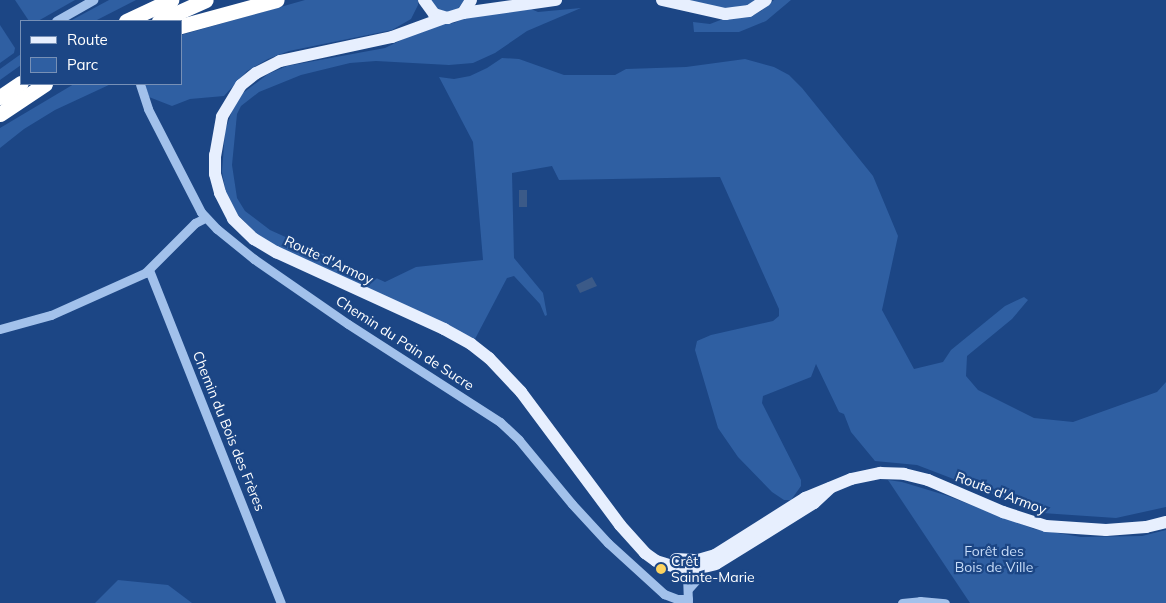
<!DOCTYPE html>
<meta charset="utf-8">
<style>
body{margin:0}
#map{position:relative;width:1166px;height:603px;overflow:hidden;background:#1c4685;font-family:Mulish,sans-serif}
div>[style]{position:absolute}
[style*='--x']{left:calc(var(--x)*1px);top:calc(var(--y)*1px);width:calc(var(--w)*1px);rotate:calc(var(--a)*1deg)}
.green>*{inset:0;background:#2f5fa2}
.water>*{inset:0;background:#3b5a88;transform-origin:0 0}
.minor>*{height:9px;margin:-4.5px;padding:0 4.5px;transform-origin:4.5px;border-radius:4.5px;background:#a2c1eb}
.major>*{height:12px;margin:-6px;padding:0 6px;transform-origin:6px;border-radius:6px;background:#e7effe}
.highway>*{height:15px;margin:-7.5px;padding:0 7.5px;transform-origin:7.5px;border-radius:7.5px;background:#fff}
.dots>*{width:14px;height:14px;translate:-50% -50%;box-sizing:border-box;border:2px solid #1c4685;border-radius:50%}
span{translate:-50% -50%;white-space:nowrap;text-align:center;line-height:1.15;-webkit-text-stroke:4.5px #1c4685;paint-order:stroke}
.street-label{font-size:14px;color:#fff}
.park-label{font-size:14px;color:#c7dcf8}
.poi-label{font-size:14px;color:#fff}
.left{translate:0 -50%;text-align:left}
.legend{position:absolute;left:20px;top:20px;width:162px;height:65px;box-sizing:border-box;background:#1c4685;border:1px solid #7790b6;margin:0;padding:6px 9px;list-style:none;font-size:15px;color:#fff}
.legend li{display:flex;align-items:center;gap:10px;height:25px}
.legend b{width:25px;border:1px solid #7790b6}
</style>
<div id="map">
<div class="green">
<i style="clip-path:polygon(15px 0,75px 0,38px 21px,29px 21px)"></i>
<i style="clip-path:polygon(109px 0,136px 0,95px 21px,70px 21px)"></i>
<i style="clip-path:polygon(305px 0,418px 0,418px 5px,411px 19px,392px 30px,289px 51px,268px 59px,247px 71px,224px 96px,190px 99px,172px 106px,149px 97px,145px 84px,181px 84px,181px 35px)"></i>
<i style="clip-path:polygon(431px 0,464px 0,458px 9px,448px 12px,437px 9px)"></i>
<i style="clip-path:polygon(688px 0,757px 0,743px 7px,720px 8px)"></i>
<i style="clip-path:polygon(774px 0,791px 0,766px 21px,739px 32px,694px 32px,693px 22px,710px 24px,723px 19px,749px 17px,761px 11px)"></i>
<i style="clip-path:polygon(581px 8px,527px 31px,495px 53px,473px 63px,449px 65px,376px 61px,350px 63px,301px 75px,259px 92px,241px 106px,237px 114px,232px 165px,237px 198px,245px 211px,270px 230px,385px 282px,416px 267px,483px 260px,473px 142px,439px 77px,454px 79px,470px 76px,487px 68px,502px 58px,519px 59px,564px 75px,615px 75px,626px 69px,686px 67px,745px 59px,774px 67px,789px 75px,802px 88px,873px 176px,898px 236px,882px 310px,914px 369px,943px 362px,951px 350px,1005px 306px,1024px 297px,1028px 300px,1012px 319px,967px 356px,966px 376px,978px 390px,1034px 418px,1073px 422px,1157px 392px,1166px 382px,1166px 507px,1116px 518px,1042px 513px,917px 465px,875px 461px,851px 432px,844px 414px,839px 412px,816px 364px,811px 377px,763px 396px,762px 403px,801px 480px,801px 486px,791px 500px,784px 500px,772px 492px,738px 457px,718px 428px,695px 350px,697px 341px,711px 335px,773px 321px,779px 316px,779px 309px,720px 177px,559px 180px,552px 166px,512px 173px,514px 258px,543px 293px,547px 315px,545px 316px,540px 304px,514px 276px,507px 278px,475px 339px,273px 245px,262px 239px,236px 213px,226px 193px,222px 172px,225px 131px,232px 111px,243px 93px,268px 74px,287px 66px,385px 48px,432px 25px,454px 23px,465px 18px,531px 9px,538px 12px)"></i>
<i style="clip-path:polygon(0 25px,15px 48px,14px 53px,0 63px)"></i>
<i style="clip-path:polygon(21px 54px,21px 65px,0 80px,0 69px)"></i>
<i style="clip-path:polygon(74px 84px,111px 84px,55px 110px,24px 129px,0 148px,0 128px)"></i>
<i style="clip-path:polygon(888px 480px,902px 482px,945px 495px,1034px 529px,1081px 537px,1142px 536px,1166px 530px,1166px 603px,970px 603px)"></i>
<i style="clip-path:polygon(118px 580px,168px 585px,192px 603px,95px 603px)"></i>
</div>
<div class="water">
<i style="left:519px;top:190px;width:8px;height:17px"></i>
<i style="clip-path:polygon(592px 277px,597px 286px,580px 293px,576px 285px)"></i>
</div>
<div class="minor">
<i style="--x:56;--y:21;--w:43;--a:-29.6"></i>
<i style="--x:140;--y:84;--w:26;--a:72"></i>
<i style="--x:148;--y:109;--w:116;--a:62.8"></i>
<i style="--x:201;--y:212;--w:23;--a:47"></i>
<i style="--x:217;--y:229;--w:48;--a:39"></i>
<i style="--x:254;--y:259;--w:114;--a:34.7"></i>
<i style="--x:348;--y:324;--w:181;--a:32.8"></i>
<i style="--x:500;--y:422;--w:26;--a:43"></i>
<i style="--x:519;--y:440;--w:83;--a:50.4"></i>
<i style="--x:572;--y:504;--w:53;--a:47.3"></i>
<i style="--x:608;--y:543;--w:76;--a:42.3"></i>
<i style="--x:664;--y:594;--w:14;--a:21"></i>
<i style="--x:677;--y:599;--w:11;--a:0"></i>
<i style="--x:149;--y:270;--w:358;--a:68.4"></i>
<i style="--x:0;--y:329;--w:53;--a:-15.4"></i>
<i style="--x:51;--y:315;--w:103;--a:-24.1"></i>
<i style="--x:145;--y:273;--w:71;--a:-45"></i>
<i style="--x:195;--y:223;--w:11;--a:-27"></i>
<i style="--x:689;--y:588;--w:15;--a:-48"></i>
<i style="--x:699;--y:577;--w:15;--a:-94"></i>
<i style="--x:688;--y:603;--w:25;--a:-92"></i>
<i style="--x:687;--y:578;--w:13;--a:-77"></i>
<i style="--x:902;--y:603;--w:18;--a:-6"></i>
<i style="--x:920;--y:601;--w:25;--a:5"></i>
</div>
<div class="major">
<i style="--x:424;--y:0;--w:17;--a:54"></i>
<i style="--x:434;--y:14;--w:14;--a:17"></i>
<i style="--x:447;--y:18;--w:17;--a:-17"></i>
<i style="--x:463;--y:13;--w:15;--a:-58"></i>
<i style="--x:662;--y:0;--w:65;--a:12.5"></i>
<i style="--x:725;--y:14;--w:24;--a:-7"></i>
<i style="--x:749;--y:11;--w:20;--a:-33"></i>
<i style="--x:463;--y:13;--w:94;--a:-8"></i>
<i style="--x:444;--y:18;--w:55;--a:159.9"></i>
<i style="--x:392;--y:37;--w:115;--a:167.9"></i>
<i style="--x:280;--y:61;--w:27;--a:153"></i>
<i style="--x:256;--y:73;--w:19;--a:141"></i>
<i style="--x:241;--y:85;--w:37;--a:121"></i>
<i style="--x:222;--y:117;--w:39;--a:100"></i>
<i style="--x:215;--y:155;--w:19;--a:90"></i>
<i style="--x:215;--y:174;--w:20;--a:75"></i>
<i style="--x:220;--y:193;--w:29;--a:63"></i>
<i style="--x:233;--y:219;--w:29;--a:44"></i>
<i style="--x:254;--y:239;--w:26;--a:31"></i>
<i style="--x:276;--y:252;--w:185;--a:24.6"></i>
<i style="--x:444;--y:329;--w:31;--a:29"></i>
<i style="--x:471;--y:344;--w:23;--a:38"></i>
<i style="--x:489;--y:358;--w:47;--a:46.7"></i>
<i style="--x:521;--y:392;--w:166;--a:53.3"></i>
<i style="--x:620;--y:525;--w:38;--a:48"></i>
<i style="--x:645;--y:553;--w:14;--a:36"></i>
<i style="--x:656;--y:561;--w:28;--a:17"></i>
<i style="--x:683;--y:569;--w:17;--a:-3"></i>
<i style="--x:700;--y:568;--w:16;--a:-14"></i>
<i style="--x:716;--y:564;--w:115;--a:-31.9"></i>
<i style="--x:814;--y:503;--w:22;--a:-43"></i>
<i style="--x:676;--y:559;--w:22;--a:3"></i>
<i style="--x:698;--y:560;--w:18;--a:-16"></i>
<i style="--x:715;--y:555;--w:107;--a:-32.3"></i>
<i style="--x:805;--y:498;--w:50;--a:-22.4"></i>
<i style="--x:851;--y:479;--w:30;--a:-12"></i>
<i style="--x:880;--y:473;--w:24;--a:2"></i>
<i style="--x:904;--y:474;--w:25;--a:14"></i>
<i style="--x:928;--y:480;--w:82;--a:23.1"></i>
<i style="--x:1003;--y:512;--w:45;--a:18"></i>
<i style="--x:1046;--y:526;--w:60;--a:3.8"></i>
<i style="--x:1106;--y:530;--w:40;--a:-4.3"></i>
<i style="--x:1146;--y:527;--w:21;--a:-14"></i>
</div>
<div class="highway">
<i style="--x:126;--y:21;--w:50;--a:-25"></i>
<i style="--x:159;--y:21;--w:51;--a:-24.1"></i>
<i style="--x:181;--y:26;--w:99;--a:-15.2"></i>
<i style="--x:0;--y:97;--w:25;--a:-34"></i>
<i style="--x:0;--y:114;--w:54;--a:-33.7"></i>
</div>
<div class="dots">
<i style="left:661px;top:569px;background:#fcd360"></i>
</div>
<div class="street-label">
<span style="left:329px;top:260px;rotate:25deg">Route d'Armoy</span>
<span style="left:405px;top:343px;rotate:33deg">Chemin du Pain de Sucre</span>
<span style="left:229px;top:431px;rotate:68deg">Chemin du Bois des Frères</span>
<span style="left:1001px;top:493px;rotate:21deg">Route d'Armoy</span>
</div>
<div class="park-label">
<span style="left:994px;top:559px">Forêt des<br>Bois de Ville</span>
</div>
<div class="poi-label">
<span class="left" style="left:671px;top:569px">Crêt<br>Sainte-Marie</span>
</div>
<ul class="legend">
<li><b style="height:6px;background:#e7effe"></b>Route</li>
<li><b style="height:14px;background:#2f5fa2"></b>Parc</li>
</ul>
</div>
